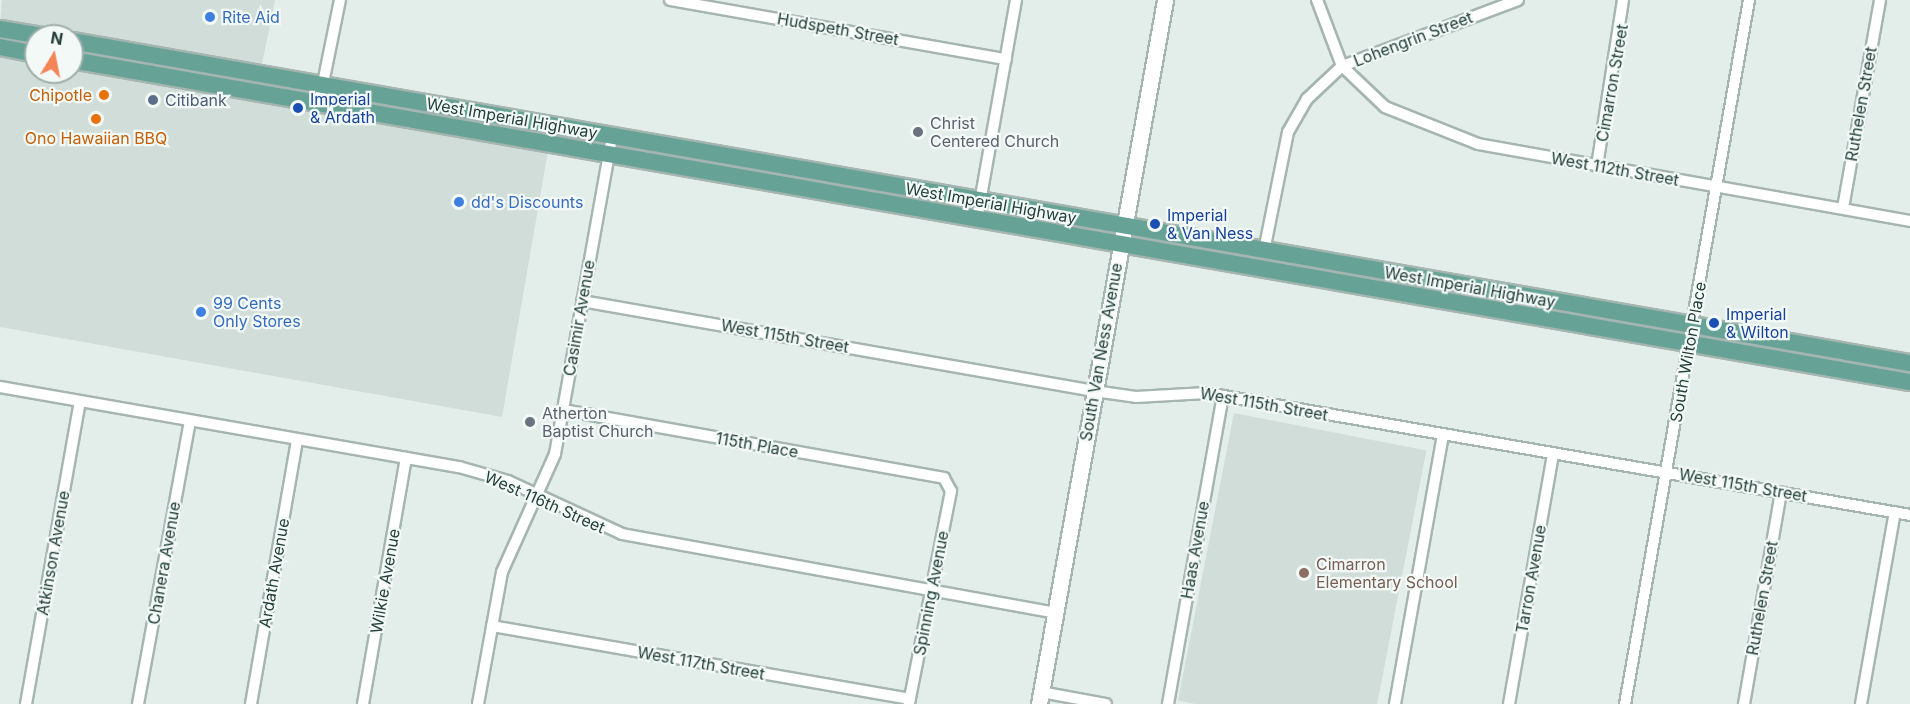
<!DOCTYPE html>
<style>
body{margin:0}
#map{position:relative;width:1910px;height:704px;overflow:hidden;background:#e3ede9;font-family:Inter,sans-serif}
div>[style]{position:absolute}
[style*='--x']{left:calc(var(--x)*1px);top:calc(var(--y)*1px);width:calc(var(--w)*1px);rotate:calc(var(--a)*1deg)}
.built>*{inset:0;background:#d1ddd8;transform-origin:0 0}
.roads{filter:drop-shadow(2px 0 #a5b5b0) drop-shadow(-2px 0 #a5b5b0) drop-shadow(0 2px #a5b5b0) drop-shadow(0 -2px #a5b5b0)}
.street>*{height:10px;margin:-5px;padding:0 5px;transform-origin:5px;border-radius:5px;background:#fff}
.secondary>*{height:15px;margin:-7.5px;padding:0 7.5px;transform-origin:7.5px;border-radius:7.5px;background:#fff}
.primary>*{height:16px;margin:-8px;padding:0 8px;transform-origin:8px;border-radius:8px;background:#66a396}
.dots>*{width:16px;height:16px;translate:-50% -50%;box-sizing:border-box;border:3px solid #f3f9f7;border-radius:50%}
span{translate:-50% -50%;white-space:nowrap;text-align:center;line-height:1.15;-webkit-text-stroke:4.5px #f3f9f7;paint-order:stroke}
.shop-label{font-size:16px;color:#366cbe}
.left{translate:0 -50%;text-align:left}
.street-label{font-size:16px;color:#223f38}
.food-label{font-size:16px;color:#c56008}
.right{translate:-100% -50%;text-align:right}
.transit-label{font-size:16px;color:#164399}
.service-label{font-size:16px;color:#4e5e75}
.worship-label{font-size:16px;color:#5b616d}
.education-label{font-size:16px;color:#785e54}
.north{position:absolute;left:24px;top:24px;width:60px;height:60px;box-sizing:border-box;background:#f3f9f7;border:2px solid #9fafab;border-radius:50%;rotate:10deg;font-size:16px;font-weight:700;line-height:24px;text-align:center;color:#223f38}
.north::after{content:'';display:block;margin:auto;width:21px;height:27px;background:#f58459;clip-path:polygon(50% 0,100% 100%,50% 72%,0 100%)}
</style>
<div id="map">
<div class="built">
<i style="clip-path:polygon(2px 0,275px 0,261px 69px,0 26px)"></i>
<i style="clip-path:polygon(0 51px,36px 57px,36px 72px,72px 72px,72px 63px,549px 145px,502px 417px,0 327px)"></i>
<i style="left:1234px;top:413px;width:196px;height:293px;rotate:11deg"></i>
</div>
<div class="roads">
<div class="street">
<i style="--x:670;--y:0;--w:341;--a:10"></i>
<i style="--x:1518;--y:0;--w:188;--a:159.4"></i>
<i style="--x:1342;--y:66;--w:59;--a:43.6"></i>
<i style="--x:1385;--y:107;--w:100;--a:21.7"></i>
<i style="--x:1478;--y:144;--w:439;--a:10.1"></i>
<i style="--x:319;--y:103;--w:105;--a:-78.5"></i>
<i style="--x:1597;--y:166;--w:168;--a:-81.1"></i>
<i style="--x:1843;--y:208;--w:211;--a:-79.9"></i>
<i style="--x:977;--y:219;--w:222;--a:-79.9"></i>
<i style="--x:1264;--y:251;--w:121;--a:-78.6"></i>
<i style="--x:1288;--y:132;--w:38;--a:-60"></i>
<i style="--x:1307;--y:99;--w:48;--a:-43.3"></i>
<i style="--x:1342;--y:66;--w:71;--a:-110.7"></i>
<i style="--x:582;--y:301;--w:520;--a:9.97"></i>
<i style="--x:1094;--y:391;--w:42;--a:8.1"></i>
<i style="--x:1136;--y:397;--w:70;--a:-3.3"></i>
<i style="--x:1206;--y:393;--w:714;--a:9.83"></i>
<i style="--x:0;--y:387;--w:466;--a:9.9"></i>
<i style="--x:459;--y:467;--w:51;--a:15.9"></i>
<i style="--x:508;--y:481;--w:126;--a:24.9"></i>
<i style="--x:622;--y:534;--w:440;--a:10.3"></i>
<i style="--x:563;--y:410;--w:387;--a:10.1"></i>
<i style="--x:944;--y:478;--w:15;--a:62"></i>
<i style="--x:951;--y:491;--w:217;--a:101.2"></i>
<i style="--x:492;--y:626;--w:424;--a:9.9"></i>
<i style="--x:1041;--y:692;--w:66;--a:10.5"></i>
<i style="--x:26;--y:704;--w:307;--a:-79.9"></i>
<i style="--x:138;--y:704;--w:287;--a:-79.6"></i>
<i style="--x:251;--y:704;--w:267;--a:-80.1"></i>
<i style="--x:363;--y:704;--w:250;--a:-80.1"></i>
<i style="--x:478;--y:704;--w:134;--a:-79.7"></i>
<i style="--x:502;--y:572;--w:129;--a:-65.8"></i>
<i style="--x:555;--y:454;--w:323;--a:-79.8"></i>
<i style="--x:1168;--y:704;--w:313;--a:-79.9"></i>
<i style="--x:1395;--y:704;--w:273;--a:-79.9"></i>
<i style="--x:1509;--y:704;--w:254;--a:-80"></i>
<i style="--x:1625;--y:704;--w:715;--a:-80.01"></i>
<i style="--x:1744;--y:704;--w:215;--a:-80.1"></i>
<i style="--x:1861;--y:704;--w:195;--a:-80"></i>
</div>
<div class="secondary">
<i style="--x:1039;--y:704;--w:715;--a:-79.85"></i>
</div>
<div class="primary">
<i style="--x:0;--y:29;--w:44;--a:9.2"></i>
<i style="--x:72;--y:41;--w:1866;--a:9.94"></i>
<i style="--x:0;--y:47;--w:37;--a:11"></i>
<i style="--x:72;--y:60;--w:1866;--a:9.94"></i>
</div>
</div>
<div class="dots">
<i style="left:210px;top:17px;background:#3f7fe0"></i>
<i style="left:104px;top:95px;background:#e8710a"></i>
<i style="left:153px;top:100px;background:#5c6f8a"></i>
<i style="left:298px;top:108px;background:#1a4fb4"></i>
<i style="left:96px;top:119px;background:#e8710a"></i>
<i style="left:918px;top:132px;background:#6b7280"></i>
<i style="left:459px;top:202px;background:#3f7fe0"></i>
<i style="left:1155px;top:224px;background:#1a4fb4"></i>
<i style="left:201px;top:312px;background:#3f7fe0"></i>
<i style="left:1714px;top:323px;background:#1a4fb4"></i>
<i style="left:530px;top:422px;background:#6b7280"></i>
<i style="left:1304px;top:573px;background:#8d6e63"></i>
</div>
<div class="shop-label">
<span class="left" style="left:222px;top:17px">Rite Aid</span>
<span class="left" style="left:471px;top:202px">dd's Discounts</span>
<span class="left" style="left:213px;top:312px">99 Cents<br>Only Stores</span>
</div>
<div class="street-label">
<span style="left:838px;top:29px;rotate:10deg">Hudspeth Street</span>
<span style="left:1413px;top:39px;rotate:-21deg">Lohengrin Street</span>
<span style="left:1612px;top:83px;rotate:-80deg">Cimarron Street</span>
<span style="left:1861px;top:104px;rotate:-80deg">Ruthelen Street</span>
<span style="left:512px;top:118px;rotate:10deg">West Imperial Highway</span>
<span style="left:1615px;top:169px;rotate:10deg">West 112th Street</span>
<span style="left:991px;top:203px;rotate:10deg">West Imperial Highway</span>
<span style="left:1470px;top:287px;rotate:10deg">West Imperial Highway</span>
<span style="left:579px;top:318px;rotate:-80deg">Casimir Avenue</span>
<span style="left:785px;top:336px;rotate:10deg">West 115th Street</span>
<span style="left:1101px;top:352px;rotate:-80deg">South Van Ness Avenue</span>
<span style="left:1688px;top:352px;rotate:-80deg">South Wilton Place</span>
<span style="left:1264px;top:404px;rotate:10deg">West 115th Street</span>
<span style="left:757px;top:445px;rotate:10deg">115th Place</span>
<span style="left:1743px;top:485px;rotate:10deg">West 115th Street</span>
<span style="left:545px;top:502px;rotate:24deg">West 116th Street</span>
<span style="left:1195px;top:550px;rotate:-80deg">Haas Avenue</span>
<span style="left:53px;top:553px;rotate:-80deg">Atkinson Avenue</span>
<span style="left:164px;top:563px;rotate:-80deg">Chanera Avenue</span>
<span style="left:274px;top:573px;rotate:-80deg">Ardath Avenue</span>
<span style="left:1531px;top:579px;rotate:-80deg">Tarron Avenue</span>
<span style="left:385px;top:581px;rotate:-80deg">Wilkie Avenue</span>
<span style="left:931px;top:593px;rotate:-79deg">Spinning Avenue</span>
<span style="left:1762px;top:598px;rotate:-80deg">Ruthelen Street</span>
<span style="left:701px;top:663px;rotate:10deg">West 117th Street</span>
</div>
<div class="food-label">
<span class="right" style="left:92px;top:95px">Chipotle</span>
<span style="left:96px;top:138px">Ono Hawaiian BBQ</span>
</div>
<div class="transit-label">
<span class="left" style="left:310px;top:108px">Imperial<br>&amp; Ardath</span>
<span class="left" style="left:1167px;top:224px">Imperial<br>&amp; Van Ness</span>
<span class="left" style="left:1726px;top:323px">Imperial<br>&amp; Wilton</span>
</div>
<div class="service-label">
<span class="left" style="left:165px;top:100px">Citibank</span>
</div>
<div class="worship-label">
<span class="left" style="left:930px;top:132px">Christ<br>Centered Church</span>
<span class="left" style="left:542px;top:422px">Atherton<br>Baptist Church</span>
</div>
<div class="education-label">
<span class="left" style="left:1316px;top:573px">Cimarron<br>Elementary School</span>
</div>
<div class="north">N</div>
</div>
